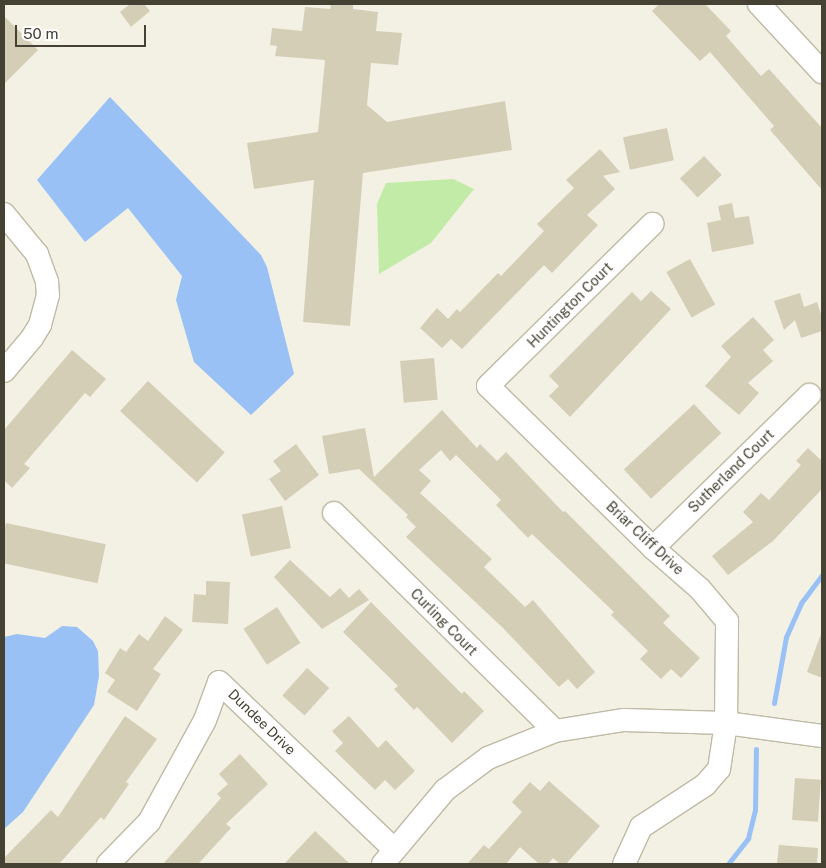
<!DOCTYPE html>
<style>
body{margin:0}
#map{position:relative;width:826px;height:868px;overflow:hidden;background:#f3f1e3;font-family:"Public Sans",sans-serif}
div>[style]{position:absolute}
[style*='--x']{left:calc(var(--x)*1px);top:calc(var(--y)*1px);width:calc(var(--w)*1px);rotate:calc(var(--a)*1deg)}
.green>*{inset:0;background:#c2eba8}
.water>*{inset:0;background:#99c1f6}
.stream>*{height:5px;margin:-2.5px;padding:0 2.5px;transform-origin:2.5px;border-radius:2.5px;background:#99c1f6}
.building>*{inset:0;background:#d5ceb7;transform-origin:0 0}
.roads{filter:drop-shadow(1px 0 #bfbaa5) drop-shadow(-1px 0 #bfbaa5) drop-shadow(0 1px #bfbaa5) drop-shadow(0 -1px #bfbaa5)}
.minor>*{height:22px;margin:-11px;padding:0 11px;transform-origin:11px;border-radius:11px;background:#fff}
span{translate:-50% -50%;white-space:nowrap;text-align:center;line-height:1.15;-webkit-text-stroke:5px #fff;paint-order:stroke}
.street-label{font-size:14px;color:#454133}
.frame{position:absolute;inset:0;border:5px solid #454133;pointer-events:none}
.scale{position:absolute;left:15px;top:25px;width:131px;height:22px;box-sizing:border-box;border:2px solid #454133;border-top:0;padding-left:6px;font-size:15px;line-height:18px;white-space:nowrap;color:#454133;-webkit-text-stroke:4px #fff;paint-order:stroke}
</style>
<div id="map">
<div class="green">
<i style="clip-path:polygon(453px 179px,474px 189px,431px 243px,379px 274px,377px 204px,386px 183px)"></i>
</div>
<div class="water">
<i style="clip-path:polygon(110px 97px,261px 255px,267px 267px,294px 374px,251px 415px,194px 362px,176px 300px,182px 276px,128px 208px,85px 242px,37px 180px)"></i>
<i style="clip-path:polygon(62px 626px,77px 627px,93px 641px,98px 651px,99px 676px,94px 705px,23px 812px,4px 829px,4px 637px,17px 634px,45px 638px)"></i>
</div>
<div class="stream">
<i style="--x:774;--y:703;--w:67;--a:-79.7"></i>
<i style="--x:786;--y:637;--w:37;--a:-66"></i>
<i style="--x:801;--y:603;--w:35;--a:-53"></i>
<i style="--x:728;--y:864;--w:33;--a:-52"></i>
<i style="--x:748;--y:838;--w:29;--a:-76"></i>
<i style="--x:755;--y:810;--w:61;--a:-89.1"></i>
</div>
<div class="building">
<i style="clip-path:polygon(130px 4px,144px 4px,150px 11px,131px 27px,120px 12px)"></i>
<i style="clip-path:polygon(331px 4px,353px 4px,353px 9px,378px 12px,376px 31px,402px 33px,398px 65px,371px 63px,367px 105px,387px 122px,505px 101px,512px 150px,363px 173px,350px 326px,303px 322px,314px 180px,254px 189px,247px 143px,318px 132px,325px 60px,275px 56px,277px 46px,270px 45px,272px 28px,302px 31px,305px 7px,330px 9px)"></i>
<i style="clip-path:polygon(659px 4px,705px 4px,731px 31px,726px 36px,761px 76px,769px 69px,822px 128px,822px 190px,770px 130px,774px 126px,710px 52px,700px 61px,652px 11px)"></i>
<i style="clip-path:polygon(4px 16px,38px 50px,4px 84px)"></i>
<i style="left:667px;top:128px;width:33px;height:45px;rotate:78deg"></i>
<i style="clip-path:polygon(600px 149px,620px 172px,603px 176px,615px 189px,587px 215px,598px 225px,552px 273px,544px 265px,462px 349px,451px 339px,442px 348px,420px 328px,437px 308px,448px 319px,457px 309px,460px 312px,498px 273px,501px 276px,544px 231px,537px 224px,574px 188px,566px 180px)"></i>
<i style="left:704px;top:156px;width:26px;height:33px;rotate:47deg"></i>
<i style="clip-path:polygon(732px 203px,735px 218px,749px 216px,754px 244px,712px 252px,707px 223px,721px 220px,718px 206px)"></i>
<i style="left:690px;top:259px;width:52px;height:27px;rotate:61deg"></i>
<i style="clip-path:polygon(651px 291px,671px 309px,570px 417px,549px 396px,559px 386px,549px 376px,632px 292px,641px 301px)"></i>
<i style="clip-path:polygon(800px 293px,804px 307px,817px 302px,822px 317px,822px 331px,801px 338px,795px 320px,784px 330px,774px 301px)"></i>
<i style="clip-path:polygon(753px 317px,774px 340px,763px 350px,773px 361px,748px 383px,759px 393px,739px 415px,705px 386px,731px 357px,721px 346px)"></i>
<i style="clip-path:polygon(72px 350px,106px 379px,90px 397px,85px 393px,24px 464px,30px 468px,12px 488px,4px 480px,4px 430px)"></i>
<i style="left:434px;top:358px;width:42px;height:34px;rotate:85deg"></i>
<i style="left:148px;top:381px;width:105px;height:41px;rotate:43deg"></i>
<i style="left:694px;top:404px;width:40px;height:96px;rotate:47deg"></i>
<i style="clip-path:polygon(442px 410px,477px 448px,480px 444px,497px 461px,506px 452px,563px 512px,565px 511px,670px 616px,663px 623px,700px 658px,681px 678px,671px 669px,661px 679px,640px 659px,648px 651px,611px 615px,614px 612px,532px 534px,528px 538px,496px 505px,501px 500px,456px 455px,450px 461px,441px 450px,419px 470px,431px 481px,420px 493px,492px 559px,484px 567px,525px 607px,533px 600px,595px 672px,577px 689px,568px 679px,559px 687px,503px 628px,406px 537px,416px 527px,406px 517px,408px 515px,359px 469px,329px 474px,322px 436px,365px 428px,374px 477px)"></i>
<i style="clip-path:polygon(296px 444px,319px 475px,285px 501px,269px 479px,281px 471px,273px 461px)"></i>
<i style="clip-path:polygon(808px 448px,822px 461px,822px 489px,773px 541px,728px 575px,712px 556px,753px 522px,743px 512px,761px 493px,769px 500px,801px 465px,796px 461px)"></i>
<i style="left:282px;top:506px;width:43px;height:41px;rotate:78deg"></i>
<i style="left:6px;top:523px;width:102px;height:40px;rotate:12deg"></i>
<i style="clip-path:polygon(290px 560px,330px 597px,340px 588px,349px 598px,359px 589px,369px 600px,322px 629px,274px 577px)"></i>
<i style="clip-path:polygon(206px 581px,230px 582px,228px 624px,192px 622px,194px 594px,206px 595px)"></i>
<i style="clip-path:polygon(371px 602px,462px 694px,464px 691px,484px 711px,452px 743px,417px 707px,414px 710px,394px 689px,398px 686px,343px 632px)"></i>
<i style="left:277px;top:607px;width:43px;height:40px;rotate:57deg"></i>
<i style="clip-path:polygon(165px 616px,183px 630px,153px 669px,161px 674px,137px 711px,107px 692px,115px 680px,105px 673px,120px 648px,126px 652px,139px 634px,148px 641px)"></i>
<i style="clip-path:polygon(821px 634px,822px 634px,822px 678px,807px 672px)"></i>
<i style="left:307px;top:668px;width:30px;height:37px;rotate:42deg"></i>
<i style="clip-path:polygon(125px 716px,157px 739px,126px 782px,129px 784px,104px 820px,101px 817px,59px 864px,4px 864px,4px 858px,51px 810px,58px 817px)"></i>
<i style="clip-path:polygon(349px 716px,378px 748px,386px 740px,415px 771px,395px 790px,385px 780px,375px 790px,335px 751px,343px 743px,332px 731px)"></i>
<i style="clip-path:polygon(240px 754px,268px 784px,226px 824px,231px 828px,198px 864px,163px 864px,221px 798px,217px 794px,228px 784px,219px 774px)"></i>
<i style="left:795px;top:778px;width:26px;height:42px;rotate:4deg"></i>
<i style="clip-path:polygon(549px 781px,600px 826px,566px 864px,560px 864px,553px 858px,548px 864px,539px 864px,520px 847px,506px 864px,467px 864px,484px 845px,489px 849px,522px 812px,512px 802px,530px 782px,540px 791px)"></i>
<i style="clip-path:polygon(315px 831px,350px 864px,284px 864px)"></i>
<i style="clip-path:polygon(779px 845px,818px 848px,817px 864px,777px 864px)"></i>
</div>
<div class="roads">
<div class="minor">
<i style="--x:759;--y:4;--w:93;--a:47.2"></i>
<i style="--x:4;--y:214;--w:52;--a:50.5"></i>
<i style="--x:37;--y:254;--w:30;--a:70"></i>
<i style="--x:47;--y:282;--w:13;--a:86"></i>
<i style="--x:48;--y:295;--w:31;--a:105"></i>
<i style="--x:40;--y:325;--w:15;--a:122"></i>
<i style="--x:32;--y:338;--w:43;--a:130.3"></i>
<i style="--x:334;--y:513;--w:310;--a:44.6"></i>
<i style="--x:653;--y:548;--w:219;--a:-44.4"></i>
<i style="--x:108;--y:864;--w:59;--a:-45.7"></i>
<i style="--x:149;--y:822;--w:116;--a:-61.2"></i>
<i style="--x:205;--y:720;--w:40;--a:-69.8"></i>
<i style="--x:219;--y:682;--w:243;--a:43.7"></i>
<i style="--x:383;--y:864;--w:97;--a:-50"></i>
<i style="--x:445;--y:790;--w:54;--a:-36.7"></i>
<i style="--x:488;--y:758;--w:72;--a:-21.9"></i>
<i style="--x:555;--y:731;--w:70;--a:-9.1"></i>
<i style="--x:624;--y:720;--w:102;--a:1.7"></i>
<i style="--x:726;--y:723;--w:97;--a:7.7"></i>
<i style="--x:624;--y:864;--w:41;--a:-65.3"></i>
<i style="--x:641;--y:827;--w:77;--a:-33.3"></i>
<i style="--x:705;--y:785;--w:21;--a:-49"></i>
<i style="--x:719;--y:769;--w:47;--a:-81.3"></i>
<i style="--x:726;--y:723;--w:102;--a:-89.4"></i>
<i style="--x:727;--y:621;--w:42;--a:-130.2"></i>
<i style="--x:700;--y:589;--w:62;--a:-138.9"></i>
<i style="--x:653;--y:548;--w:231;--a:-135.5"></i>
<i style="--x:488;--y:386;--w:231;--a:-44.6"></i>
</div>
</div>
<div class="street-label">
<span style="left:570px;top:305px;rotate:-45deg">Huntington Court</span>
<span style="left:731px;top:471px;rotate:-44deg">Sutherland Court</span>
<span style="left:645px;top:538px;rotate:43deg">Briar Cliff Drive</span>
<span style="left:444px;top:622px;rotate:45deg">Curling Court</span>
<span style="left:262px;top:722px;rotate:44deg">Dundee Drive</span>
</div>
<div class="frame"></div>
<div class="scale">50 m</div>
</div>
